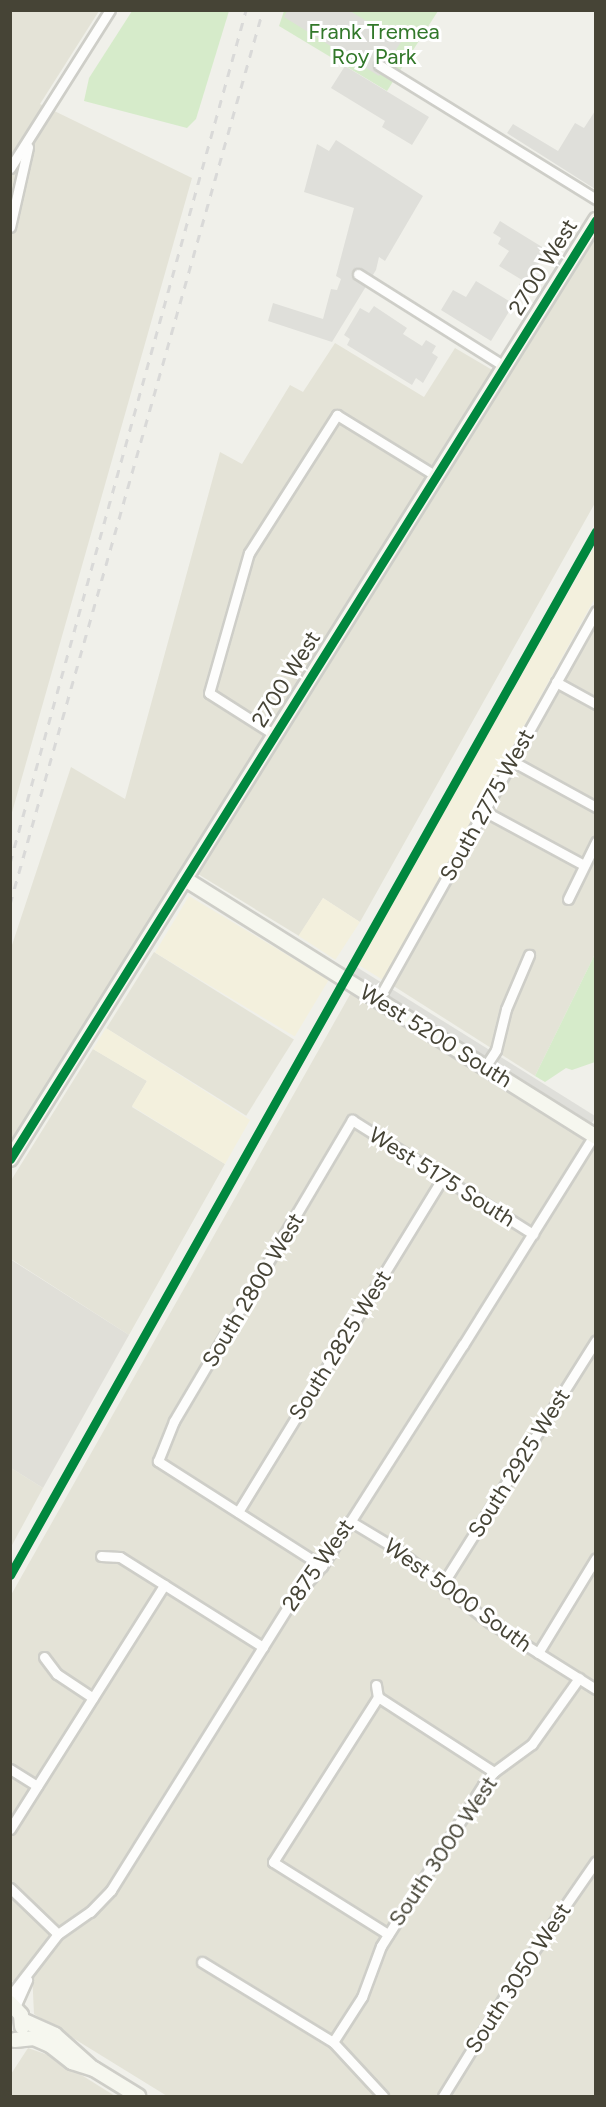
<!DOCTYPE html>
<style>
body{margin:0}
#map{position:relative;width:606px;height:2107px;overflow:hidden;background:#f0f0ea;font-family:Figtree,sans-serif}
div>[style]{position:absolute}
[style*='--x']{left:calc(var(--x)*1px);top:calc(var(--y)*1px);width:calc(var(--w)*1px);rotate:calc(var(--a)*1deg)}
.residential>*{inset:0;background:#e4e3d7;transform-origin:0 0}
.commercial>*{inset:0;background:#f3f0dd;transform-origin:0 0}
.industrial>*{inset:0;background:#e0dfd8}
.green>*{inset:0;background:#d6ebca}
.parking>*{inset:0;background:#dfdfda;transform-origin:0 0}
.roads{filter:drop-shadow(2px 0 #cecec8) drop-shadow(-2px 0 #cecec8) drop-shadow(0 2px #cecec8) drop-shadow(0 -2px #cecec8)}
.street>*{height:9px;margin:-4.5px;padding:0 4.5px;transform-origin:4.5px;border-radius:4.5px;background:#fdfdfc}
.secondary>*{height:14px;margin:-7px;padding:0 7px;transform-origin:7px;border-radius:7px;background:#f6f7ef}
.rail>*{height:3px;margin-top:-1.5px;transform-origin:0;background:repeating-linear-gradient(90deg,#d9d9d8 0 8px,transparent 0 16px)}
.cycleway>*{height:9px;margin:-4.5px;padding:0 4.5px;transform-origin:4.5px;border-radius:4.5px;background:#00873e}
span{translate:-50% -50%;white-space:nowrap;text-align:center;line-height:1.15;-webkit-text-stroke:6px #fff;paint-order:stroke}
.park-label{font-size:22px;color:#32782a}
.street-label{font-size:22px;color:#464436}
.frame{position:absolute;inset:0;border:12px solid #464436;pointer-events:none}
</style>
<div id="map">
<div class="residential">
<i style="clip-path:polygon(11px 11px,99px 11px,40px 104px,192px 178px,11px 816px)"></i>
<i style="clip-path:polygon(595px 236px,595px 503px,360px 922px,323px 898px,299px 936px,198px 874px)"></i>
<i style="clip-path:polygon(335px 343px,424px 397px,455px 348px,494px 371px,11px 1143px,11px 948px,71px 767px,125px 799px,220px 452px,242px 464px,290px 385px,303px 392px)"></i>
<i style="clip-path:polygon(595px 610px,595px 954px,535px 1076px,392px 985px)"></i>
<i style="left:154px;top:952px;width:165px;height:90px;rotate:32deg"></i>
<i style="clip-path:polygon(352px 991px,595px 1143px,595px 2096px,167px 2096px,34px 2014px,32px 1972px,11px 1982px,11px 1595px)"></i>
<i style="clip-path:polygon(93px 1049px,147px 1081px,132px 1107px,225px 1164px,129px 1335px,11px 1259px,10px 1182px)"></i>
<i style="clip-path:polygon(11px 1468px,43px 1488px,11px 1547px)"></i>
<i style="clip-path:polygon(28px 2048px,51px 2056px,115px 2096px,11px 2096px,11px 2074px)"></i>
</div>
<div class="commercial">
<i style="clip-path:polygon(595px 546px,595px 598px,383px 980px,357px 964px)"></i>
<i style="left:189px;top:896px;width:163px;height:66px;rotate:31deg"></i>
<i style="left:323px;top:898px;width:44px;height:45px;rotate:33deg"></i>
<i style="clip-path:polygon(106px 1028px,250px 1120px,225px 1164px,132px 1106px,147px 1081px,93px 1049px)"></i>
</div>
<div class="industrial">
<i style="clip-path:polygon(10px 1259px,129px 1335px,43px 1488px,11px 1468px)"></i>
</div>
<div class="green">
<i style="clip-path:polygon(132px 11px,229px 11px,196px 119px,187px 128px,84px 101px,89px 78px)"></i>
<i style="clip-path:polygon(284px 11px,438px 11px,387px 91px,279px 26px)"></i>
<i style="clip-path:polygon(595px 954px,595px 1062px,572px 1070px,566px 1068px,545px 1082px,535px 1076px)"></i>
</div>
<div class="parking">
<i style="clip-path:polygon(287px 11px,350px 11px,401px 42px,379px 76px,284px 17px)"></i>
<i style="clip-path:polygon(345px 66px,429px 117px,412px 145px,382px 127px,385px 121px,331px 88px)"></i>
<i style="clip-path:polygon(595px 111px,595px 189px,507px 133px,513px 124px,558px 151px,575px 123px,584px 128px)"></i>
<i style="clip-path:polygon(336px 140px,423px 196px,385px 261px,379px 257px,376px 270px,332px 342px,268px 321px,273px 303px,323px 319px,331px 289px,337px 290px,341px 279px,336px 276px,354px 208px,304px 192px,317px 144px,329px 151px)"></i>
<i style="clip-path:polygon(500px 221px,547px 250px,491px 341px,441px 310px,453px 290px,466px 297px,476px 281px,509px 301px,522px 280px,499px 266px,509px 251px,498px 244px,501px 238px,493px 233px)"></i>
<i style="clip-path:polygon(374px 306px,407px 328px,403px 334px,422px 346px,426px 340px,436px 346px,432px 353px,438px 357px,423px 383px,416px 378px,412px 385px,347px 345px,350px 339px,344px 335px,360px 308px,369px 313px)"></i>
<i style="left:355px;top:966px;width:284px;height:9px;rotate:32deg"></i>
</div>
<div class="roads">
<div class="street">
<i style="--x:379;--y:65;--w:255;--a:31.7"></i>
<i style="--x:10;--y:168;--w:187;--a:-57.7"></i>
<i style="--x:10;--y:227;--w:82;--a:-77.3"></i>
<i style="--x:358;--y:274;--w:173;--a:32.2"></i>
<i style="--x:556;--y:682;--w:46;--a:28.8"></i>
<i style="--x:275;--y:735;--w:78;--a:-147.5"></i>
<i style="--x:209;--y:693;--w:146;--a:-74.1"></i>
<i style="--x:249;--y:553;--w:164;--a:-57.5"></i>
<i style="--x:337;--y:415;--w:116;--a:31.6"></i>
<i style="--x:512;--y:761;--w:96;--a:28.7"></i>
<i style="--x:484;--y:811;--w:114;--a:28.4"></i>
<i style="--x:568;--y:899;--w:64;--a:-63.8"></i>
<i style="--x:378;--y:1000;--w:446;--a:-60.7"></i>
<i style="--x:485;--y:1067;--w:20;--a:-57"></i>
<i style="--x:496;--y:1050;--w:42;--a:-76.3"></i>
<i style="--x:506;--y:1009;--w:59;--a:-66.9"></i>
<i style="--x:238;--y:1512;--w:393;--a:-58.5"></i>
<i style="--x:350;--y:1521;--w:56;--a:31.1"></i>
<i style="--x:398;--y:1550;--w:116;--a:38.4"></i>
<i style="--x:489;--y:1622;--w:126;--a:32.1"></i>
<i style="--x:101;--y:1556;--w:19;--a:3"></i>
<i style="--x:120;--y:1557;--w:169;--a:32.2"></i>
<i style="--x:322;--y:1566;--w:195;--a:-147.4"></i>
<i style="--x:158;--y:1461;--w:43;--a:-68.2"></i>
<i style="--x:174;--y:1421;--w:350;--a:-59.4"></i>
<i style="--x:352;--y:1120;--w:214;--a:32.2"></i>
<i style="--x:442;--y:1585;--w:289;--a:-57.8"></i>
<i style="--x:538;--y:1653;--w:111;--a:-58.6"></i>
<i style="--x:44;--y:1657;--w:21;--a:53"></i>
<i style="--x:57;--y:1674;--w:43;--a:33.7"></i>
<i style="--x:376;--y:1685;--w:12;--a:81"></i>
<i style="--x:378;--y:1697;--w:138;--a:32.9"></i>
<i style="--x:10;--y:1769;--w:32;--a:32"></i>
<i style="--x:10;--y:1829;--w:289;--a:-57.7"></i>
<i style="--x:273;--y:1862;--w:196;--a:-57.5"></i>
<i style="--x:273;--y:1862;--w:136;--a:32.1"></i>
<i style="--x:10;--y:1888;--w:66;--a:43.8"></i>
<i style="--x:202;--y:1962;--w:153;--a:31.4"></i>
<i style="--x:333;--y:2042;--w:74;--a:47.2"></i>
<i style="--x:10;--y:1996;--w:78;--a:-52.3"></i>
<i style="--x:58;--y:1934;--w:39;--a:-35"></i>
<i style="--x:90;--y:1912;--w:30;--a:-46"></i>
<i style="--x:111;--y:1890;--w:347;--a:-58"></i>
<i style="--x:295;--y:1596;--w:40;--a:-48"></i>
<i style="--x:322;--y:1566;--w:262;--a:-57.5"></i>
<i style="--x:463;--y:1345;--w:248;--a:-58"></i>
<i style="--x:15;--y:2007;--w:30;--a:-66"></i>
<i style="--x:333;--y:2042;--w:54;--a:-57.2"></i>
<i style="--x:362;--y:1997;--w:54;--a:-69.6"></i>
<i style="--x:381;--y:1946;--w:191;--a:-57.6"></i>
<i style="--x:483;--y:1785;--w:17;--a:-50"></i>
<i style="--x:494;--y:1772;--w:47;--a:-36.4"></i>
<i style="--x:532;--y:1744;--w:81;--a:-54.5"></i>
<i style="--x:443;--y:2096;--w:150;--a:-58.3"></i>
<i style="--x:522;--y:1968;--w:130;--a:-55.3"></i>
</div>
<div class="secondary">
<i style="--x:185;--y:879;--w:485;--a:32.1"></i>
<i style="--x:10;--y:1159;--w:1107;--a:-58.03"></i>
<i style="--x:10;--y:2003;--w:16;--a:47"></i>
<i style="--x:21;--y:2015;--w:12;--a:85"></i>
<i style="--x:22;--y:2020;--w:36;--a:24"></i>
<i style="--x:55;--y:2035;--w:50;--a:41.7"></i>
<i style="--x:15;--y:2040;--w:19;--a:-6"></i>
<i style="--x:34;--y:2038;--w:17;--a:24"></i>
<i style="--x:50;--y:2045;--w:28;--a:38"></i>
<i style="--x:72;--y:2062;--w:23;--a:18"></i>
<i style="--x:94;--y:2069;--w:52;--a:31.5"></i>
</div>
</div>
<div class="rail">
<i style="--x:10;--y:863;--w:885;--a:-74.53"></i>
<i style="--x:10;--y:904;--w:929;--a:-74.2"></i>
</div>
<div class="cycleway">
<i style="--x:10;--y:1159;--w:1107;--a:-58.03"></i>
<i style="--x:10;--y:1575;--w:1197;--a:-60.69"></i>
</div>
<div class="park-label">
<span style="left:374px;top:44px">Frank Tremea<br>Roy Park</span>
</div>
<div class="street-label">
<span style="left:543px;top:267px;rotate:-58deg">2700 West</span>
<span style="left:286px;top:679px;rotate:-58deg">2700 West</span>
<span style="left:487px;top:805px;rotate:-61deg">South 2775 West</span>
<span style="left:436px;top:1036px;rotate:32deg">West 5200 South</span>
<span style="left:442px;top:1177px;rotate:32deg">West 5175 South</span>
<span style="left:253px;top:1290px;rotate:-59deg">South 2800 West</span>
<span style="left:340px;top:1345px;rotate:-58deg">South 2825 West</span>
<span style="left:519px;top:1463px;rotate:-58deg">South 2925 West</span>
<span style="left:318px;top:1565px;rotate:-55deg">2875 West</span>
<span style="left:458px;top:1595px;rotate:36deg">West 5000 South</span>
<span style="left:443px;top:1851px;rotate:-56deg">South 3000 West</span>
<span style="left:518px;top:1978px;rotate:-57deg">South 3050 West</span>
</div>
<div class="frame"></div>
</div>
